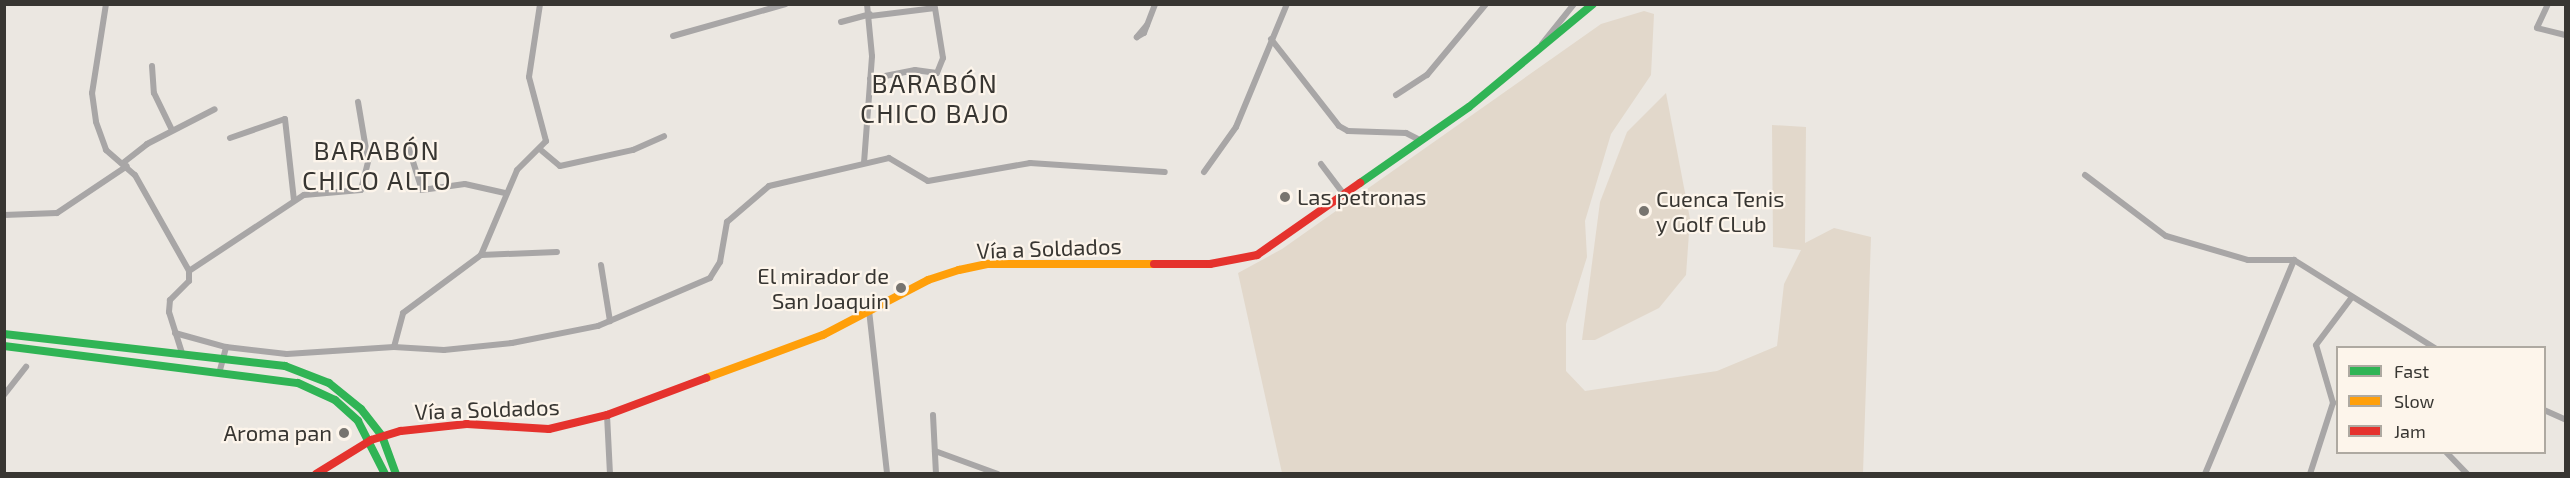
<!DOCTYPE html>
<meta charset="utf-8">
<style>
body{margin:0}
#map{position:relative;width:2570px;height:478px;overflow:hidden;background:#ebe7e1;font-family:"Exo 2",sans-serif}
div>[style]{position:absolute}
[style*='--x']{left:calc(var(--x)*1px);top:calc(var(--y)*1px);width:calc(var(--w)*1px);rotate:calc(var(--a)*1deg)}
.green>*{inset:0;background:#e2d8cb}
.street>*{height:6px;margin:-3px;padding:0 3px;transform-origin:3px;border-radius:3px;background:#a8a6a6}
.fast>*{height:8px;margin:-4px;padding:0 4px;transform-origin:4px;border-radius:4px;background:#30b455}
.slow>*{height:8px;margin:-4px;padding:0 4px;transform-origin:4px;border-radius:4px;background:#ff9f0a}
.jam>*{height:8px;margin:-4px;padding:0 4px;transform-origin:4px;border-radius:4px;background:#e5322d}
.dots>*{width:16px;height:16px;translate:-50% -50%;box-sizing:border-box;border:3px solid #fdf5eb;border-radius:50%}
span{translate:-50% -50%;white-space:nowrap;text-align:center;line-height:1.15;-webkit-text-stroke:4.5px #fdf5eb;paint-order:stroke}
.poi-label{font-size:22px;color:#383632}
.left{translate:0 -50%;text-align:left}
.right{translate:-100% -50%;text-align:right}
.street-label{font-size:22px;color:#383632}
.quarter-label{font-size:26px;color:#383632;letter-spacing:1.5px}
.frame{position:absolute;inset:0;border:6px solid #383632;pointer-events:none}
.legend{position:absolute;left:2336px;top:346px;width:210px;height:108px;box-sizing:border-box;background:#fdf5eb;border:2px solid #aea9a1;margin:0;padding:8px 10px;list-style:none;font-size:18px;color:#383632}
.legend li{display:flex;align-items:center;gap:12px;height:30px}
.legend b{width:30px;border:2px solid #aea9a1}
</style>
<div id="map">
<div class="green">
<i style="clip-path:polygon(1644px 11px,1654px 14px,1651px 75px,1611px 134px,1585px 221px,1587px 257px,1566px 324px,1566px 371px,1585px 391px,1717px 371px,1777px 346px,1784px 284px,1801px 250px,1773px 247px,1772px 125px,1806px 127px,1805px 243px,1834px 228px,1871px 237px,1863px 473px,1282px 473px,1238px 273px,1282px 249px,1601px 24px)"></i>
<i style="clip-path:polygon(1666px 93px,1690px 219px,1686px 275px,1659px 308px,1595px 340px,1582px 340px,1600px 202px,1627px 132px)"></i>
</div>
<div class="street">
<i style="--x:106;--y:4;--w:90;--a:98.9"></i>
<i style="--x:92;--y:93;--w:29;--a:82"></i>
<i style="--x:96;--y:122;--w:30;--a:70"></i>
<i style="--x:106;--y:150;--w:38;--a:41"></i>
<i style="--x:135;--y:175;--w:110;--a:60.6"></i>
<i style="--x:189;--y:271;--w:10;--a:90"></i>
<i style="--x:189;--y:281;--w:27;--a:135"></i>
<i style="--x:170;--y:300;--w:12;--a:95"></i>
<i style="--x:169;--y:312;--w:43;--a:72.4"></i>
<i style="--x:2548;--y:4;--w:26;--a:115"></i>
<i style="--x:2537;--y:28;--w:30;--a:14"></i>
<i style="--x:841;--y:22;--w:30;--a:-15"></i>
<i style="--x:1147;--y:25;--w:16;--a:130"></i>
<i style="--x:1137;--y:37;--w:8;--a:-30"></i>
<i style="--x:1144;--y:33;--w:31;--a:-69"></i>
<i style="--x:673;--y:36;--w:117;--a:-15.8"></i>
<i style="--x:1271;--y:39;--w:110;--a:52"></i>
<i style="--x:1339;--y:126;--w:10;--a:29"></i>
<i style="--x:1348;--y:131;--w:58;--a:2"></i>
<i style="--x:1406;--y:133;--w:16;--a:27"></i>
<i style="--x:1542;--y:44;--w:51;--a:-51.3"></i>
<i style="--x:152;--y:66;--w:27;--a:86"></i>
<i style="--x:154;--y:93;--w:41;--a:64.1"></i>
<i style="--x:870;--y:79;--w:46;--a:-11.3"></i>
<i style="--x:915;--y:70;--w:22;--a:8"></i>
<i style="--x:937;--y:73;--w:16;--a:-68"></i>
<i style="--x:943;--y:58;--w:51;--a:-99.1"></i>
<i style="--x:935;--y:8;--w:65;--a:173"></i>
<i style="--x:1396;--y:95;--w:37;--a:-33"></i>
<i style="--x:1427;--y:75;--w:92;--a:-50.3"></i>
<i style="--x:230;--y:138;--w:58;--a:-19.1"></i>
<i style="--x:285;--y:119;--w:81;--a:83.7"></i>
<i style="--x:409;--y:149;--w:43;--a:72.4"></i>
<i style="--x:422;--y:190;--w:43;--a:-7.9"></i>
<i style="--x:465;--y:184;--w:41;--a:12.7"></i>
<i style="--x:542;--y:151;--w:23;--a:40"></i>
<i style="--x:560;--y:166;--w:75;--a:-12.4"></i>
<i style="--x:633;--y:150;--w:34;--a:-24"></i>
<i style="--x:123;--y:163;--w:31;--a:-38"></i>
<i style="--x:147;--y:144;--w:76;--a:-27.2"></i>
<i style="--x:864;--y:163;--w:107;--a:-85.7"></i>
<i style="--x:872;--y:56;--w:52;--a:-95.5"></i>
<i style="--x:1321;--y:164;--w:39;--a:53"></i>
<i style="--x:1204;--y:172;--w:55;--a:-54.6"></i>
<i style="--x:1236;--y:127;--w:133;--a:-67.5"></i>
<i style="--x:2085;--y:175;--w:101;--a:37"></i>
<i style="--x:2166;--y:236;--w:85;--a:16.3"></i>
<i style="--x:2248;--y:260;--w:46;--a:0"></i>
<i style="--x:2294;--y:260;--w:166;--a:32"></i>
<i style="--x:4;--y:215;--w:53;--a:-2.2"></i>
<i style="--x:57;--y:213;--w:84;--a:-33.9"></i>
<i style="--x:481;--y:255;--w:76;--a:-2.3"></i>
<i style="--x:601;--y:265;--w:57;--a:80.9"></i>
<i style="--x:189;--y:271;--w:138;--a:-33.5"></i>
<i style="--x:304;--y:195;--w:57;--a:-5"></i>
<i style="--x:361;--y:190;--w:30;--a:-76"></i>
<i style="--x:368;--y:161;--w:60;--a:-99.6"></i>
<i style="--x:869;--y:310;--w:165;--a:83.7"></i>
<i style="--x:175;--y:333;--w:53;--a:15.4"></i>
<i style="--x:394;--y:347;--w:35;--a:-75"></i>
<i style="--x:403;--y:313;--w:97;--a:-36.6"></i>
<i style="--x:481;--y:255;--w:92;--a:-67"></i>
<i style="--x:517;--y:170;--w:41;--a:-45"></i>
<i style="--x:546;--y:141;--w:66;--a:-104.9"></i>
<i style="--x:529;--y:77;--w:74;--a:-81.4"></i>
<i style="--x:220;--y:370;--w:24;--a:-75"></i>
<i style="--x:226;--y:347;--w:61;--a:6.5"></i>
<i style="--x:287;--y:354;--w:107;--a:-3.7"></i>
<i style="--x:394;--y:347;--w:50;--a:3.4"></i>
<i style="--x:444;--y:350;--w:68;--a:-5.9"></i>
<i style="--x:512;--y:343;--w:88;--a:-11.2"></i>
<i style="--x:598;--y:326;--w:122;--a:-23.2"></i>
<i style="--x:710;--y:278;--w:19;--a:-58"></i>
<i style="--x:720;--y:262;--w:41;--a:-80.1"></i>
<i style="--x:727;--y:222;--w:55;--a:-40.6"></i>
<i style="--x:769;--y:186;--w:123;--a:-13.1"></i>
<i style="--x:889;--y:158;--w:45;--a:30.5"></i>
<i style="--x:928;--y:181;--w:104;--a:-10"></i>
<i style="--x:1030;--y:163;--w:135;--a:3.8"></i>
<i style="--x:4;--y:395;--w:36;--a:-52"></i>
<i style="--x:2544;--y:410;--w:24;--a:24"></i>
<i style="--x:607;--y:415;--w:59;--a:87.1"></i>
<i style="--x:933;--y:415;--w:59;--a:87.1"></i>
<i style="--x:935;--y:451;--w:67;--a:20.1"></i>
<i style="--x:2446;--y:452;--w:30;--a:46"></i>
<i style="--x:2205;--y:474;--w:232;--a:-67.4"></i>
<i style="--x:2310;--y:474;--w:75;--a:-72.1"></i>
<i style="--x:2333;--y:403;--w:60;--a:-106.3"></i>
<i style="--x:2316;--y:345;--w:60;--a:-53.1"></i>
</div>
<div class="fast">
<i style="--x:1360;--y:183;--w:133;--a:-34.9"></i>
<i style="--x:1469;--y:107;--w:161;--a:-39.7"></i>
<i style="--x:4;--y:334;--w:283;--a:6.5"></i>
<i style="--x:285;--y:366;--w:47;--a:21.1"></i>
<i style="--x:329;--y:383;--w:41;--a:39.1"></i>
<i style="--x:361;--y:409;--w:34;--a:52"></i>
<i style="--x:382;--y:436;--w:40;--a:69.8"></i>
<i style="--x:4;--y:346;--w:296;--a:7.2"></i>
<i style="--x:298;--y:383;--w:41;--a:24.7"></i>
<i style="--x:335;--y:400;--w:31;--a:42"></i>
<i style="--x:358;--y:421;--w:59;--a:63"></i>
</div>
<div class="slow">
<i style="--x:706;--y:378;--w:125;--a:-20.2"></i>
<i style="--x:823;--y:335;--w:119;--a:-27.6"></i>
<i style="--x:928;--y:280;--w:33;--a:-18"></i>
<i style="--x:959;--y:270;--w:30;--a:-12"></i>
<i style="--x:988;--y:264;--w:166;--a:0"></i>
</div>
<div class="jam">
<i style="--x:1154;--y:264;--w:56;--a:0"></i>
<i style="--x:1210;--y:264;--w:48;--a:-10.8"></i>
<i style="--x:1257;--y:255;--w:126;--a:-35"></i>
<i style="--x:316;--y:474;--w:65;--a:-31.7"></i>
<i style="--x:371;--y:440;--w:31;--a:-17"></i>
<i style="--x:401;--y:431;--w:66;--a:-6.1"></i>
<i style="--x:467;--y:424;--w:82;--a:3.5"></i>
<i style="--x:549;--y:429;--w:60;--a:-13.6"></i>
<i style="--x:607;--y:415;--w:106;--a:-20.5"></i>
</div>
<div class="dots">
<i style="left:1285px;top:197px;background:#77746f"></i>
<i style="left:1644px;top:211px;background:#77746f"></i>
<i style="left:901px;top:288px;background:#77746f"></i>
<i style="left:344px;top:433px;background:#77746f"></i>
</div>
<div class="poi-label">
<span class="left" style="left:1297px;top:197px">Las petronas</span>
<span class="left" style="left:1656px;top:211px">Cuenca Tenis<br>y Golf CLub</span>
<span class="right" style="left:889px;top:288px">El mirador de<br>San Joaquin</span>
<span class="right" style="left:332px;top:433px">Aroma pan</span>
</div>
<div class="street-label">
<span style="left:1049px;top:248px;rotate:-2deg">Vía a Soldados</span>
<span style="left:487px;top:409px;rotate:-2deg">Vía a Soldados</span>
</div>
<div class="quarter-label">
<span style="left:935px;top:98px">BARABÓN<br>CHICO BAJO</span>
<span style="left:377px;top:165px">BARABÓN<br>CHICO ALTO</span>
</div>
<div class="frame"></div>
<ul class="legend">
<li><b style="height:8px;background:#30b455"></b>Fast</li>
<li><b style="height:8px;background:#ff9f0a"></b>Slow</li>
<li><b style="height:8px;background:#e5322d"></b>Jam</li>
</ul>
</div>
